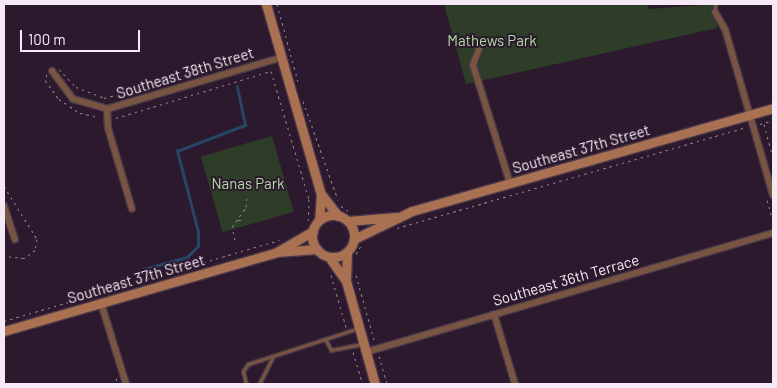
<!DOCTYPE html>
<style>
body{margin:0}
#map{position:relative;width:777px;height:388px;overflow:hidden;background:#2c192d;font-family:Barlow,sans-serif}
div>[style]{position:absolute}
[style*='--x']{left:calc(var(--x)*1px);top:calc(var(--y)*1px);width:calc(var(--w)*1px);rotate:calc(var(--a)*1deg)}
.green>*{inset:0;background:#2d3d28;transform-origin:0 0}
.stream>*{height:2.5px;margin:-1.25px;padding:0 1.25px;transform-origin:1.25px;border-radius:1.25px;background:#274564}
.path>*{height:1px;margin-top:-0.5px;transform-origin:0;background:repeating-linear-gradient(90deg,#908090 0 2.5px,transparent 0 6.5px)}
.roads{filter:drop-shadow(1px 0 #483649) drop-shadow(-1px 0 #483649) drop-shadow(0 1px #483649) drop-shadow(0 -1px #483649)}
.lane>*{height:3px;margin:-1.5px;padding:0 1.5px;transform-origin:1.5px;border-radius:1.5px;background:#785541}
.street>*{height:6px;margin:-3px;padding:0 3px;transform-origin:3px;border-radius:3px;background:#785541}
.secondary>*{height:9px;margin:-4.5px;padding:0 4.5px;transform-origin:4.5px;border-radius:4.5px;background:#a97151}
.secondary>.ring{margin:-4.5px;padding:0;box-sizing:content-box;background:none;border:9px solid #a97151;border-radius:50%}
span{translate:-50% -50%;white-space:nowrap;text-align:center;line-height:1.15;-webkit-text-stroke:4px #2c192d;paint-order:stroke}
.park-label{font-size:15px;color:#b0dea2}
.street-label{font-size:15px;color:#f6e9f6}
.frame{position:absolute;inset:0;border:5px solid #f6e9f6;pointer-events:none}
.scale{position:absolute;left:20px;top:30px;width:120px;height:22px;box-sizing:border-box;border:2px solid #f6e9f6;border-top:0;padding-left:6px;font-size:15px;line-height:18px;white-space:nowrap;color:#f6e9f6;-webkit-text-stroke:4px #2c192d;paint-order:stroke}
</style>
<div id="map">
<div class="green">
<i style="clip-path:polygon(444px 4px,647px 4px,649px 9px,719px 4px,717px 28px,466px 84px)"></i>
<i style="left:272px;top:136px;width:79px;height:74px;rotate:74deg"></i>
</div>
<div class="stream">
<i style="--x:144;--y:269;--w:45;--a:-15.6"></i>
<i style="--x:187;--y:257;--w:16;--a:-45"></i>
<i style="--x:198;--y:246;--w:14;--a:-90"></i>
<i style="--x:198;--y:232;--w:84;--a:-104.5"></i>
<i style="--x:177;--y:151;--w:73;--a:-20.9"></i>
<i style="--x:245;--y:125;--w:39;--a:-102"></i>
</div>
<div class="path">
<i style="--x:277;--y:4;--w:81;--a:74.9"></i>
<i style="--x:59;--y:69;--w:25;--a:47"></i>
<i style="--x:76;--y:87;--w:30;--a:21"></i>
<i style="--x:104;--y:98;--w:120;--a:-14.5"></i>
<i style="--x:47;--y:74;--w:6;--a:108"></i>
<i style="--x:45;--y:80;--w:24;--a:54"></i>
<i style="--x:59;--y:99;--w:25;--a:34"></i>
<i style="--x:80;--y:113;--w:19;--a:12"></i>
<i style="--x:303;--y:101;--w:105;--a:70.5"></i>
<i style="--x:116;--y:118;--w:162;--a:-16.9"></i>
<i style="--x:271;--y:71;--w:134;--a:73.5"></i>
<i style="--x:309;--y:199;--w:25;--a:92"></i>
<i style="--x:760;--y:124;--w:14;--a:-17"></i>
<i style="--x:764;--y:124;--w:34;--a:75"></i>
<i style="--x:4;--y:186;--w:62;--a:58.1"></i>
<i style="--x:37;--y:239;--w:11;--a:100"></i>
<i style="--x:35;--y:250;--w:14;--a:144"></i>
<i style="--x:24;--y:258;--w:20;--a:-174"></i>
<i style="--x:767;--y:200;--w:22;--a:74"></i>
<i style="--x:341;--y:206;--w:11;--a:34"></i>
<i style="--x:238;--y:220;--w:7;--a:0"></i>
<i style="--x:397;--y:228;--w:363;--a:-16.1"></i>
<i style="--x:235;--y:240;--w:13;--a:-103"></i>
<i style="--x:232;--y:227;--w:24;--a:-55"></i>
<i style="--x:246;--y:207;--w:11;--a:-85"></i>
<i style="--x:356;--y:254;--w:12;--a:-59"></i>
<i style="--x:331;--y:275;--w:54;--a:73.9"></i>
<i style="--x:356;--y:275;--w:71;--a:74.4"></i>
<i style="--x:4;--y:321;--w:287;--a:-16.4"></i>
<i style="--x:353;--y:352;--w:34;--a:73"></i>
<i style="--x:379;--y:356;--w:29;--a:74"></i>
<i style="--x:116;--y:378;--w:6;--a:72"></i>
</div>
<div class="roads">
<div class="lane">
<i style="--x:715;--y:11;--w:7;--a:-90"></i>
<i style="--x:325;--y:339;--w:13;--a:61"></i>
<i style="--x:331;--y:350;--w:33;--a:-11"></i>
<i style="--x:246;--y:384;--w:13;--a:-103"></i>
<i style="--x:243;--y:371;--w:9;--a:-54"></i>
<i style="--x:248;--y:364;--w:117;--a:-18"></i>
<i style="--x:259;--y:384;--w:29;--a:-63"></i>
</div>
<div class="street">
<i style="--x:715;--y:12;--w:20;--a:60"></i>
<i style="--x:725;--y:29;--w:173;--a:73.9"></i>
<i style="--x:479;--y:49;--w:17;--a:111"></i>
<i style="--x:473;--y:65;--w:124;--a:72.6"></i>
<i style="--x:52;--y:71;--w:35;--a:53"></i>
<i style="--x:73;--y:99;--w:35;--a:16"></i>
<i style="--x:107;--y:109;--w:183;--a:-16.5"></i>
<i style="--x:107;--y:109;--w:19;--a:87"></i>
<i style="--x:108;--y:128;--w:84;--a:73.5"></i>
<i style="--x:4;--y:206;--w:35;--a:72"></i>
<i style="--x:101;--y:303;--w:85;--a:72.8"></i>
<i style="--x:494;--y:314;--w:73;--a:73.3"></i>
<i style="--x:366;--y:352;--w:424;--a:-16.3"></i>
</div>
<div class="secondary">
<i style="--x:266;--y:4;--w:198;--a:73.9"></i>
<i style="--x:321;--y:194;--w:26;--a:94"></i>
<i style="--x:321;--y:194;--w:28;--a:52"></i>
<i class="ring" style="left:312px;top:215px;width:33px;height:33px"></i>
<i style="--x:348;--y:221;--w:48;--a:-4.8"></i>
<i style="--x:354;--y:239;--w:64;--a:-25.8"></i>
<i style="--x:412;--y:211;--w:375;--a:-15.9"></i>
<i style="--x:277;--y:252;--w:42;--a:-30.3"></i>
<i style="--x:347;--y:252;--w:29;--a:92"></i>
<i style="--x:346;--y:281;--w:107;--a:74.3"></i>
<i style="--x:329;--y:257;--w:29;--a:55"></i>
<i style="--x:4;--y:331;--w:284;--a:-16.1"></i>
<i style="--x:277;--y:252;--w:40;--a:-4.3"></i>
</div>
</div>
<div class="park-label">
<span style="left:492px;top:41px">Mathews Park</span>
<span style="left:248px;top:184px">Nanas Park</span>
</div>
<div class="street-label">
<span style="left:185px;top:73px;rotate:-17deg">Southeast 38th Street</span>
<span style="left:581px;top:149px;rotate:-16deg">Southeast 37th Street</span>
<span style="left:136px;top:279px;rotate:-16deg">Southeast 37th Street</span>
<span style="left:566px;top:280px;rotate:-16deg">Southeast 36th Terrace</span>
</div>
<div class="frame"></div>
<div class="scale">100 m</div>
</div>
